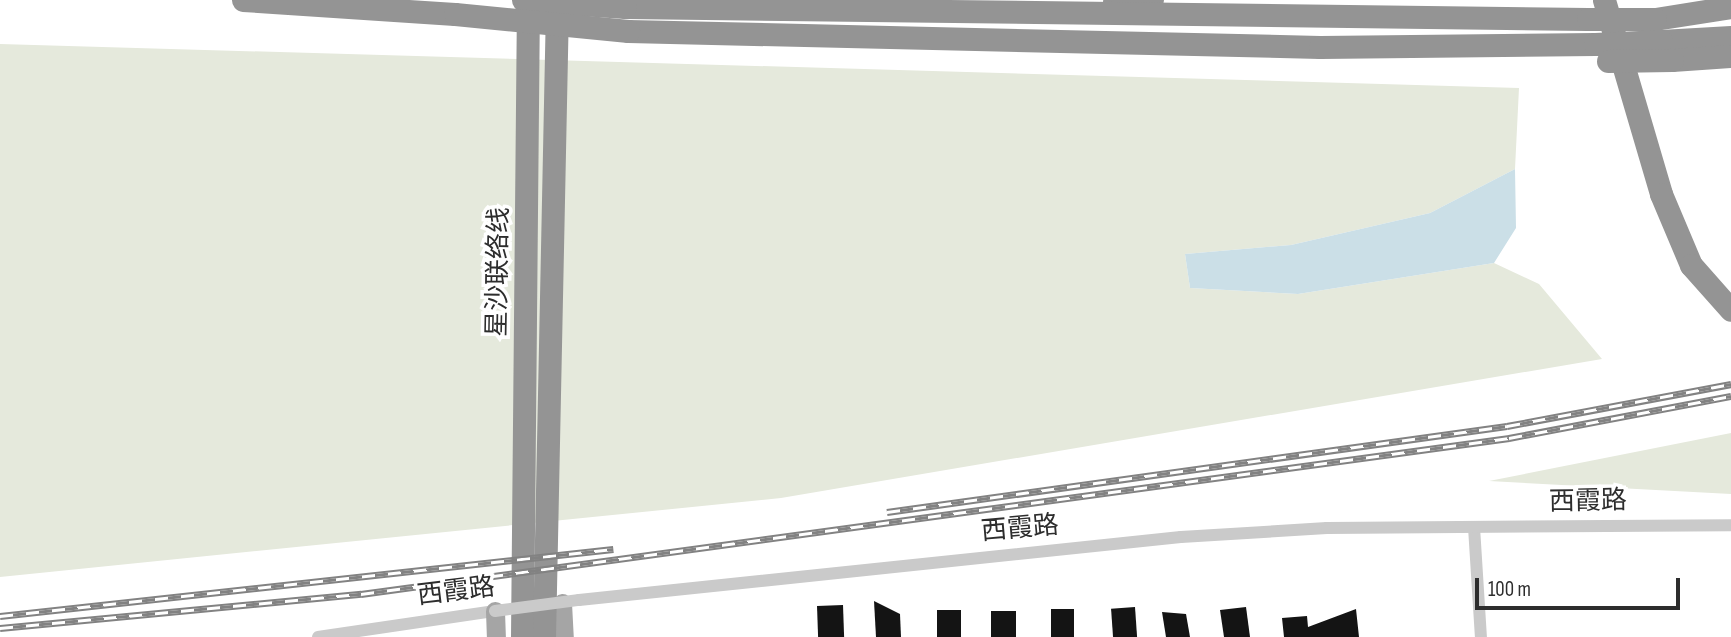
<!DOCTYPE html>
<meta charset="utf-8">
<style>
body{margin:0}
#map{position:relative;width:1731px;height:637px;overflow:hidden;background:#fff;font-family:"Sofia Sans Condensed","Noto Sans SC",sans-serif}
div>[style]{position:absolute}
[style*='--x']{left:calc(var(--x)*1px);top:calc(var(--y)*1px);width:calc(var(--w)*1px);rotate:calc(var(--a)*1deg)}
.green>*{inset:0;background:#e5e9dc}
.water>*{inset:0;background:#cbdfe7}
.building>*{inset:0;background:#141414;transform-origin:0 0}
.street>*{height:12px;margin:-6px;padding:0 6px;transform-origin:6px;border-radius:6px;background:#cacaca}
.primary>*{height:19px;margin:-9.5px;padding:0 9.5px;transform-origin:9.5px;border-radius:9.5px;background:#a5a5a5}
.highway>*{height:23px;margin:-11.5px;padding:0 11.5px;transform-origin:11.5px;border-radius:11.5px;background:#949494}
.rail>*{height:7px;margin-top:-3.5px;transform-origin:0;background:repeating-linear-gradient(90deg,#fff 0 13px,#828282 0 26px);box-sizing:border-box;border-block:2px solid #828282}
.street-bridge>*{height:12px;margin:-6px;padding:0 6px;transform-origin:6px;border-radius:6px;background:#cacaca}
.highway-bridge>*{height:23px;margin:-11.5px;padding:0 11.5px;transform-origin:11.5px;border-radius:11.5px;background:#949494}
span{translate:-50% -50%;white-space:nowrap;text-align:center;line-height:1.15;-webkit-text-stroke:7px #fff;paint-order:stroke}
.street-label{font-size:26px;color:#2d2d2d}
.scale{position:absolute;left:1475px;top:578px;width:205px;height:32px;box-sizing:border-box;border:4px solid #2d2d2d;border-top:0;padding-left:9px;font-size:21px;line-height:24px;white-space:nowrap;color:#2d2d2d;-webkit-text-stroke:5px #fff;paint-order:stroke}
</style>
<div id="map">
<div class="green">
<i style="clip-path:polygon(0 44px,1519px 88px,1515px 169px,1430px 213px,1291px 245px,1185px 254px,1190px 288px,1298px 294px,1494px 263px,1539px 284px,1602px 359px,781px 498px,0 577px)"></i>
<i style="clip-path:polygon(1731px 433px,1731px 494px,1489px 481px)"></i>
</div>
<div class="water">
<i style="clip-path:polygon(1515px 169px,1516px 228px,1494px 263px,1298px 294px,1190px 288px,1185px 254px,1291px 245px,1430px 213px)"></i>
</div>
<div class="building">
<i style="clip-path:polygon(874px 601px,900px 614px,901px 637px,876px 637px)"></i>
<i style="left:843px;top:605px;width:32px;height:26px;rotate:88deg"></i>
<i style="left:1135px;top:607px;width:30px;height:24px;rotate:86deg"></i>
<i style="clip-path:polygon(1246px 607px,1250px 637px,1224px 637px,1220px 610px)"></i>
<i style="left:1051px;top:609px;width:23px;height:28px"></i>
<i style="clip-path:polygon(1356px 609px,1359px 637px,1284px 637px,1282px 618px,1307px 616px,1308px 627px)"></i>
<i style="left:937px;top:610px;width:24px;height:27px"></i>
<i style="left:991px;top:611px;width:25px;height:26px"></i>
<i style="clip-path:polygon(1162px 612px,1186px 614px,1190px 637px,1166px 637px)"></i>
</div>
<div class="street">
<i style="--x:1474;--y:527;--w:110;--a:86.4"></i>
<i style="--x:579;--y:600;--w:605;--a:-5.97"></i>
<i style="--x:1181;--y:537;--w:146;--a:-3.5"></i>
<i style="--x:1327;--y:528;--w:404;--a:-0.4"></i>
<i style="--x:318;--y:637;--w:179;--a:-8.4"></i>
</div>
<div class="primary">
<i style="--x:562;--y:603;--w:34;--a:87"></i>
<i style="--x:495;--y:611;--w:26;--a:88"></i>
</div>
<div class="highway">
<i style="--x:243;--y:0;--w:212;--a:3.8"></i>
<i style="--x:1604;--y:0;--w:202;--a:73.6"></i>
<i style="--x:1661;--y:194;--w:77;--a:67.1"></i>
<i style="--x:1691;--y:265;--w:60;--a:48.4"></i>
<i style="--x:1114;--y:2;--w:38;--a:-3"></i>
<i style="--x:625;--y:7;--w:963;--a:0.71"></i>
<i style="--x:1655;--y:19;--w:77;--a:-9"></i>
<i style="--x:628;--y:31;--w:692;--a:1.32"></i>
<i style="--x:1320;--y:47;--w:275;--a:-0.6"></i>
<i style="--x:1661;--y:41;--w:70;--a:-3.3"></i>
<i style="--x:1672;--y:60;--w:59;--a:-3.9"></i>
<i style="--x:522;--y:637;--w:634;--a:-89.46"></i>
<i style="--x:544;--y:637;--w:630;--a:-88.82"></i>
</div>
<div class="rail">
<i style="--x:887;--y:512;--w:626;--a:-7.9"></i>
<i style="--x:1507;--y:426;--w:228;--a:-10.6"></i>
<i style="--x:0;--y:616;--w:617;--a:-6.24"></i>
<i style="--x:0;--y:628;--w:363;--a:-5.4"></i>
<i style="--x:361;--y:594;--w:1159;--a:-7.74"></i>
<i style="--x:1509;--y:438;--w:226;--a:-10.7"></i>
</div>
<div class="street-bridge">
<i style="--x:495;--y:611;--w:85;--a:-7.5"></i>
</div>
<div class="highway-bridge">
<i style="--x:523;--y:0;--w:102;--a:3.9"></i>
<i style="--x:455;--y:14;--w:174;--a:5.6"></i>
<i style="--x:1588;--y:19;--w:67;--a:0"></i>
<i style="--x:1595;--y:44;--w:66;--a:-2.6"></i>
<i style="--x:1608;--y:61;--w:64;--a:-0.9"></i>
</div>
<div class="street-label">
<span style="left:499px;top:272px;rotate:-89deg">星沙联络线</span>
<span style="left:1588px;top:502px;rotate:-1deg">西霞路</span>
<span style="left:1020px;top:529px;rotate:-5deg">西霞路</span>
<span style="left:456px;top:592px;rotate:-7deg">西霞路</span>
</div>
<div class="scale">100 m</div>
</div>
